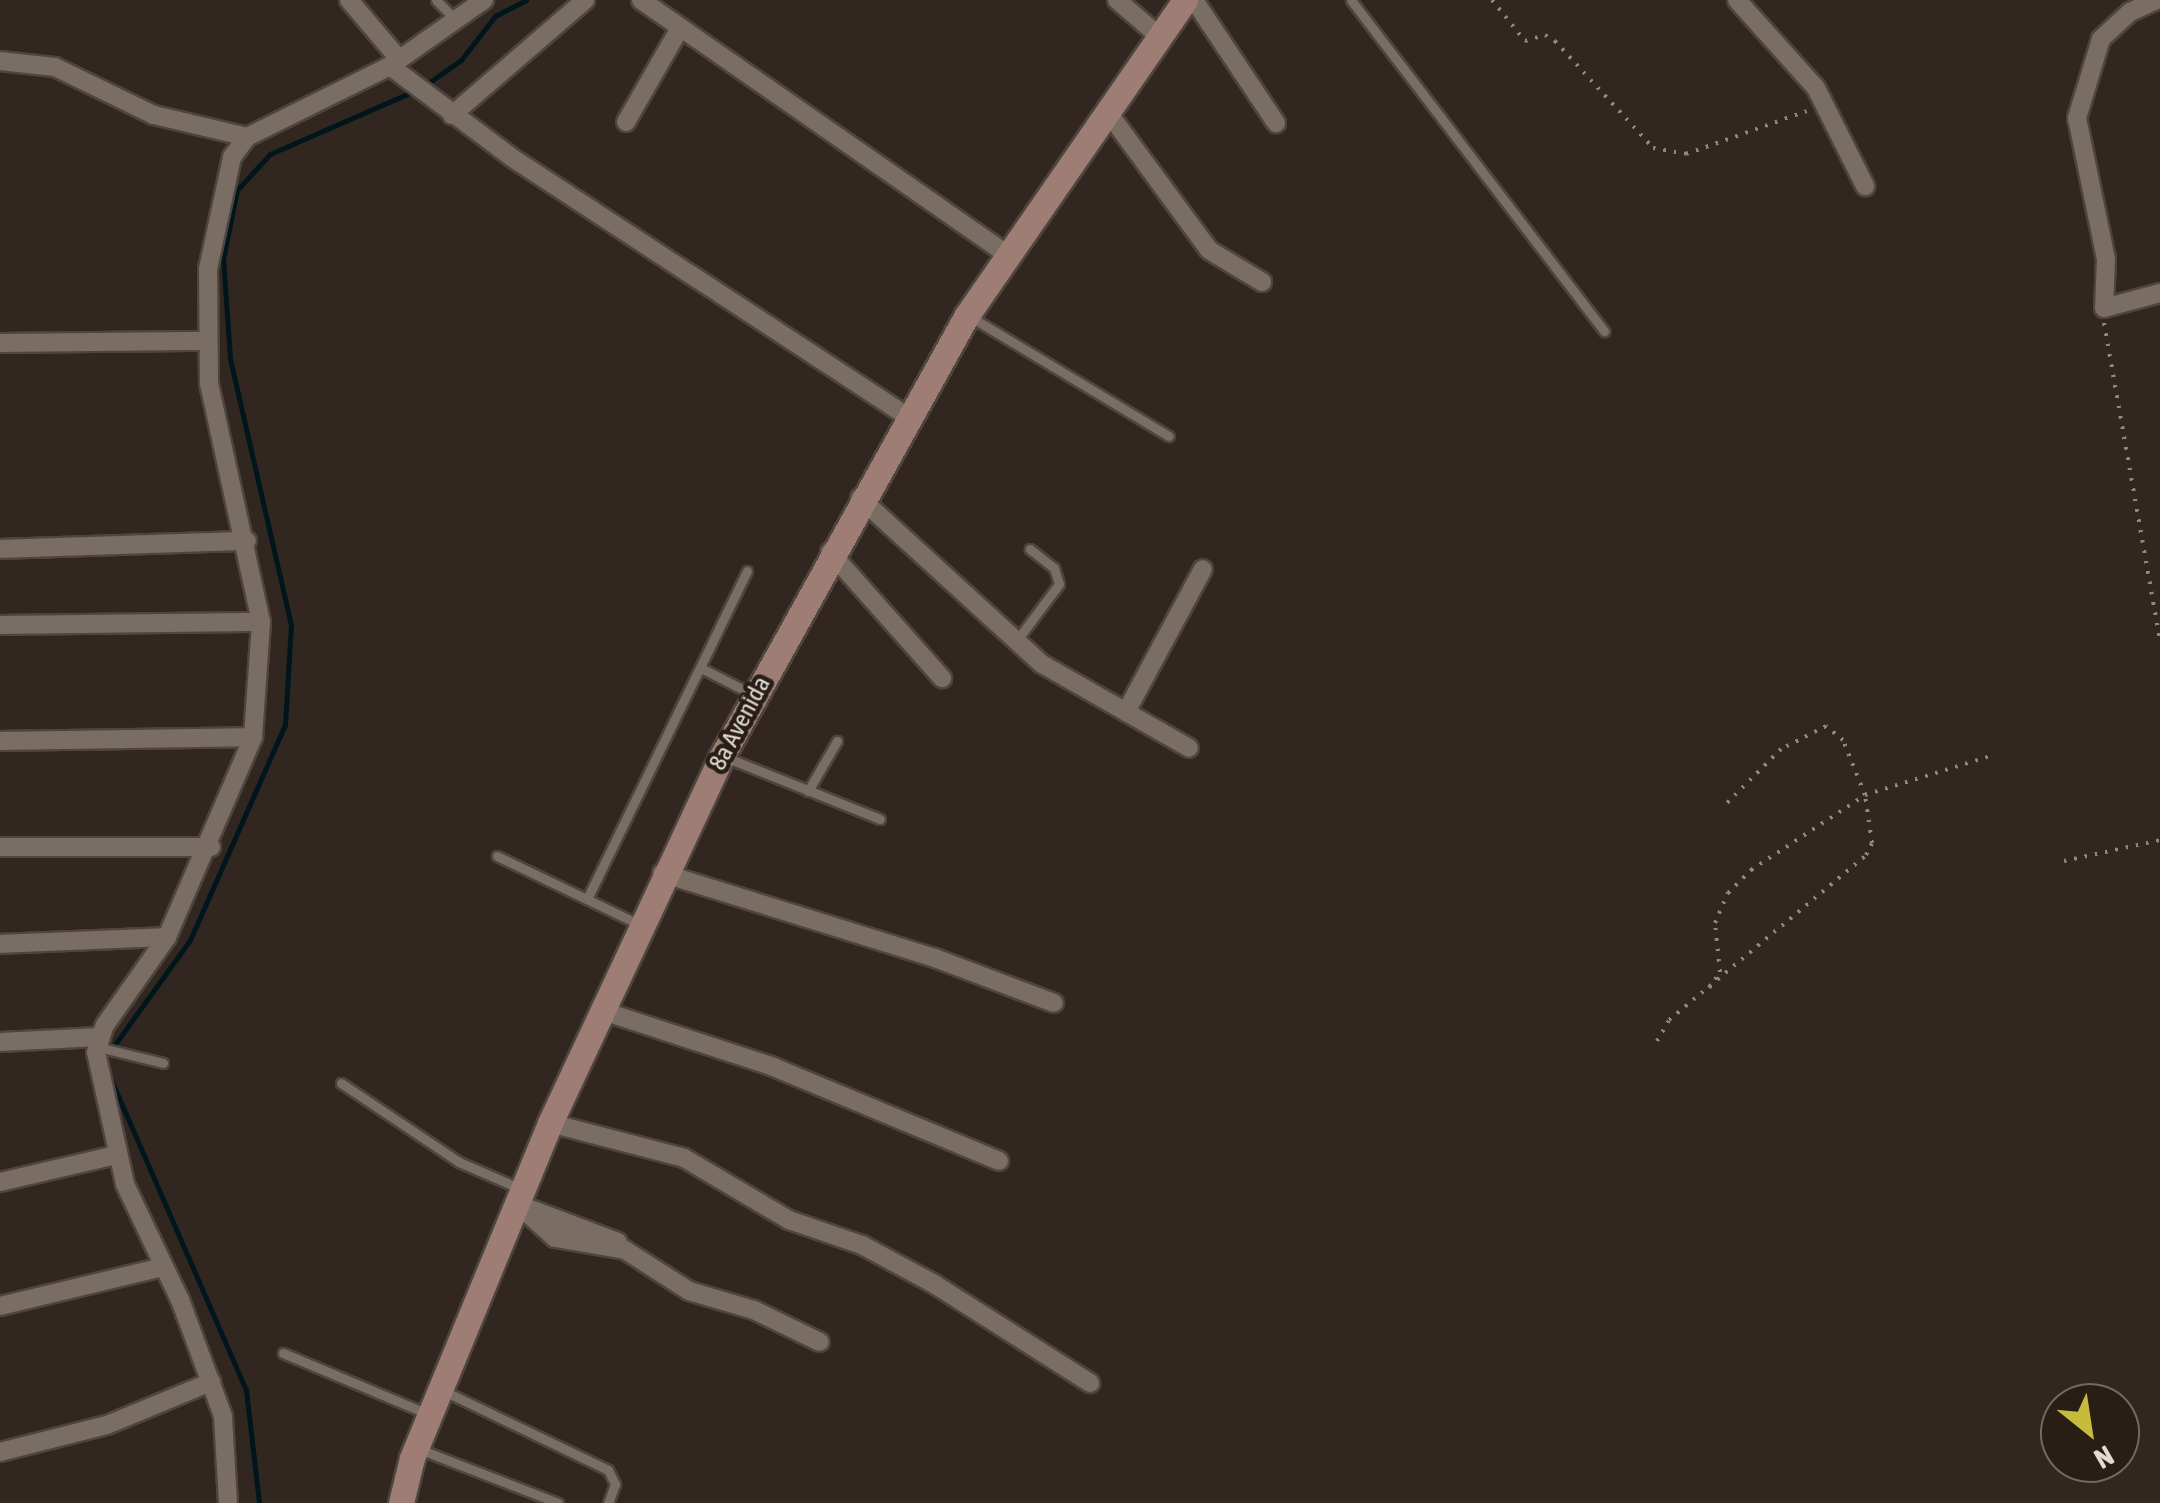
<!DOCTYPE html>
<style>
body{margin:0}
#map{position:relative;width:2160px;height:1503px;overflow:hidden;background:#322720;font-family:"Asap Condensed",sans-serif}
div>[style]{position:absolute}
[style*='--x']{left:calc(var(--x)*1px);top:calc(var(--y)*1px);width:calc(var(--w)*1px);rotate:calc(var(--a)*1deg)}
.stream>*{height:5px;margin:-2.5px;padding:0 2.5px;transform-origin:2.5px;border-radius:2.5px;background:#01161c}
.path>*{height:4px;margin-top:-2px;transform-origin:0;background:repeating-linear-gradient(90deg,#918782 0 2.5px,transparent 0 10.5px)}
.roads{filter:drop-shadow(2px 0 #4d453e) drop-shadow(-2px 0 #4d453e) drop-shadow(0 2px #4d453e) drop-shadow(0 -2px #4d453e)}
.lane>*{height:9px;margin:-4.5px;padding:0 4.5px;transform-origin:4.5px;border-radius:4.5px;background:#796d64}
.street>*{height:18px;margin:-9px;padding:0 9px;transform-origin:9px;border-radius:9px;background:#796d64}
.secondary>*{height:25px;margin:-12.5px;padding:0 12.5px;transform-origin:12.5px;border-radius:12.5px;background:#9e7d74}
span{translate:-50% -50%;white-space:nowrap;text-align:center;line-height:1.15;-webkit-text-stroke:9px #281e16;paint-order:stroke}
.street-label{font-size:25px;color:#e2dad5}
.north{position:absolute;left:2040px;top:1383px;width:100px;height:100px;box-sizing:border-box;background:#281e16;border:2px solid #726962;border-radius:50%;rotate:150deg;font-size:28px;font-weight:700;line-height:40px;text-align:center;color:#e2dad5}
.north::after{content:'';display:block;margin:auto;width:35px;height:45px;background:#c7bb3c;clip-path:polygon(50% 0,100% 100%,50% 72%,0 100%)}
</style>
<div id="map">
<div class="stream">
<i style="--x:424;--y:86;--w:45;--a:-35.1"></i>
<i style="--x:461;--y:60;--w:56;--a:-52.3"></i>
<i style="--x:495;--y:16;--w:35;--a:-27"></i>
<i style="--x:103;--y:1061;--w:149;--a:-54.3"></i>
<i style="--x:190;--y:940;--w:235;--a:-66.2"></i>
<i style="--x:285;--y:725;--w:100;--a:-86.6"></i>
<i style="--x:291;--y:625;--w:274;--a:-102.9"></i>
<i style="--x:230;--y:358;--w:99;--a:-94"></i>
<i style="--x:223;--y:259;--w:70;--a:-78.5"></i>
<i style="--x:237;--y:190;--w:49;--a:-47.5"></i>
<i style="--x:270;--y:154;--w:157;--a:-23.6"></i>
<i style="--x:109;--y:1075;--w:344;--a:66.5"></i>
<i style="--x:246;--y:1390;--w:114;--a:83.4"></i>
</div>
<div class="path">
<i style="--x:1492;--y:0;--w:53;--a:51.2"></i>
<i style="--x:1525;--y:41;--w:21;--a:-17"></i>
<i style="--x:1545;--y:35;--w:12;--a:31"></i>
<i style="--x:1555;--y:41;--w:145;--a:47.5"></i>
<i style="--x:1653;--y:148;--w:34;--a:10"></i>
<i style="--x:1686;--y:154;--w:128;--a:-19.6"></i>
<i style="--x:2104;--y:323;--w:321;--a:80"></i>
<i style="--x:2064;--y:861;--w:98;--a:-12.3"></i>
<i style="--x:1709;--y:988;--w:19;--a:-55"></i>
<i style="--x:1720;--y:972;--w:49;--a:-95.8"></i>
<i style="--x:1715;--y:923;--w:33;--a:-67"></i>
<i style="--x:1728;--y:893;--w:33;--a:-45"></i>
<i style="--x:1751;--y:870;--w:136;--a:-33.3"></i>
<i style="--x:1865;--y:795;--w:131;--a:-17.3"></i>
<i style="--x:1657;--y:1041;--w:24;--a:-60"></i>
<i style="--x:1669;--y:1020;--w:257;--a:-39.9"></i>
<i style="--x:1866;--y:855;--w:13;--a:-63"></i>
<i style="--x:1872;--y:843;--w:49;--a:-98.3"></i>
<i style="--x:1865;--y:795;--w:59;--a:-111.8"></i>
<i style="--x:1843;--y:740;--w:22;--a:-141"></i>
<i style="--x:1826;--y:726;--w:51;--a:152.9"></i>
<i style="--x:1781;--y:749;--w:78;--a:135"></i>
</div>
<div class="roads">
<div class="lane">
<i style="--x:436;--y:0;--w:27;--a:45"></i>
<i style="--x:1351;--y:0;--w:417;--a:52.6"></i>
<i style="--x:969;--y:316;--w:233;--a:31"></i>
<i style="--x:1017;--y:640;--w:70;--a:-53.1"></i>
<i style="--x:1059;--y:584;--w:17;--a:-107"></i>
<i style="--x:1054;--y:568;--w:31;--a:-142"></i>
<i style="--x:701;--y:668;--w:57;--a:27"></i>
<i style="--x:725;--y:757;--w:167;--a:21.8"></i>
<i style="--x:808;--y:791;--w:58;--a:-59.9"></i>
<i style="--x:497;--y:856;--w:157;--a:25.7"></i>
<i style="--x:587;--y:899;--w:365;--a:-64"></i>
<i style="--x:98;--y:1047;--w:67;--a:13.8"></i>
<i style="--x:341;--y:1083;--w:142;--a:33.8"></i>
<i style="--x:459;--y:1162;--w:65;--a:23.4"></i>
<i style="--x:283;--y:1353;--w:157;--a:22.8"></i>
<i style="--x:444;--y:1391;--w:182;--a:25.7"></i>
<i style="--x:608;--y:1470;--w:16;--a:63"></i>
<i style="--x:615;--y:1484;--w:20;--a:110"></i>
<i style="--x:419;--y:1449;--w:149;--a:21.2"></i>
</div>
<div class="street">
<i style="--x:349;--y:0;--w:77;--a:49.7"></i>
<i style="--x:641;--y:0;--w:446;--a:34.8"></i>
<i style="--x:1117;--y:0;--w:55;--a:40.6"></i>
<i style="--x:1194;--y:0;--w:148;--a:56.3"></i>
<i style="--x:1737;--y:0;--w:118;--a:48.1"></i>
<i style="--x:1816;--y:88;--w:110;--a:63.4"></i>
<i style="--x:2156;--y:0;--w:29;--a:155"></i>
<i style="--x:2130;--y:12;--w:40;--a:137"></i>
<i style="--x:2101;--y:39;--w:83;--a:106.9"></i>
<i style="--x:2077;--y:118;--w:144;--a:78.4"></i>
<i style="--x:2106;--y:259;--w:49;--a:92.3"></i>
<i style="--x:2104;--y:308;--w:58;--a:-15"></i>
<i style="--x:0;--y:61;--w:55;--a:6.2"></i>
<i style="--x:55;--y:67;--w:110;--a:25.9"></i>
<i style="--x:154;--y:115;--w:96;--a:13.3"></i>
<i style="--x:390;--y:66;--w:151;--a:36.9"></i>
<i style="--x:511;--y:157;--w:472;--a:33.2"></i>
<i style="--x:1107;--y:111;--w:172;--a:53.7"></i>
<i style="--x:1209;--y:250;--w:62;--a:31.1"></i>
<i style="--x:452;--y:115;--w:176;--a:-40.8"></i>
<i style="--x:626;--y:122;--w:106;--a:-60.1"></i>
<i style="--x:0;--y:343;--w:204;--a:-0.6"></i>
<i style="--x:860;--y:498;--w:246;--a:42.4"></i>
<i style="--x:1042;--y:664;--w:169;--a:29.7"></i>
<i style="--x:0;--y:549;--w:247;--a:-1.9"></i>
<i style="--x:830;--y:552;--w:169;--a:48.4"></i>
<i style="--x:0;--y:625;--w:261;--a:-0.7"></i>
<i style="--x:1126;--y:712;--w:162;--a:-61.7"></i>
<i style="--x:0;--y:741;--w:253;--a:-0.9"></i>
<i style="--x:0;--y:847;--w:211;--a:0"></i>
<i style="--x:662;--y:873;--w:286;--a:17.3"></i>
<i style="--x:935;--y:958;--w:127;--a:20.7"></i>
<i style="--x:0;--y:944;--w:167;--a:-2.4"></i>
<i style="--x:600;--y:1010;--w:180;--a:18.1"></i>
<i style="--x:771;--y:1066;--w:247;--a:22.6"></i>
<i style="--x:0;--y:1042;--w:99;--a:-2.9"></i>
<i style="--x:550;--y:1123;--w:138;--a:14.6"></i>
<i style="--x:684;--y:1158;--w:122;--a:30.6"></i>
<i style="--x:789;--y:1220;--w:77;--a:18.9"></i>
<i style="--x:862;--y:1245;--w:82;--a:28.4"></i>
<i style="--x:934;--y:1284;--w:185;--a:32.4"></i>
<i style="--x:0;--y:1182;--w:119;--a:-13.1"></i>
<i style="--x:516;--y:1203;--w:52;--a:41.9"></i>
<i style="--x:555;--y:1238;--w:71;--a:9.7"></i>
<i style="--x:625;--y:1250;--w:76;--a:32.6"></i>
<i style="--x:689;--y:1291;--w:68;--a:16.3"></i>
<i style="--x:754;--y:1310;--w:73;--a:25.9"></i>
<i style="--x:525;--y:1207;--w:99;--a:20.6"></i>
<i style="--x:0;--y:1306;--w:168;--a:-13.5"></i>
<i style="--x:0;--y:1452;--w:110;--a:-14.2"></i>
<i style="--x:107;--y:1425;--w:113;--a:-22.5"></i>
<i style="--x:228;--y:1503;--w:87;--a:-93.3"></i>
<i style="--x:223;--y:1416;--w:124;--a:-110.3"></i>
<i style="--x:180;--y:1300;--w:128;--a:-115.4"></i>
<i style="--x:125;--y:1184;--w:135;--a:-102.4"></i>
<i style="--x:96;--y:1052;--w:28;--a:-72"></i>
<i style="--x:105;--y:1025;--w:108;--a:-54.8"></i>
<i style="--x:167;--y:937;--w:218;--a:-66.7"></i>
<i style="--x:253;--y:737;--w:115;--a:-86"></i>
<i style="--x:261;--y:622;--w:245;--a:-102.3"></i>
<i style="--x:209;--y:383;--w:114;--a:-90.5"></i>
<i style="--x:208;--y:269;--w:115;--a:-77.9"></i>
<i style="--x:232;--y:157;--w:25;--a:-53"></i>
<i style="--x:247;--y:137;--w:160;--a:-26.4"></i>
<i style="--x:390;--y:66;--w:115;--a:-35.1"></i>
</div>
<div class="secondary">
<i style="--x:401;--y:1503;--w:46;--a:-76.3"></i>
<i style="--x:412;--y:1458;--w:362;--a:-67.6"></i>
<i style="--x:550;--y:1123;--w:405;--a:-64.9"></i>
<i style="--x:722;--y:756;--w:504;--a:-60.95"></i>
<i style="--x:967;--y:315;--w:383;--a:-55.3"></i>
</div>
</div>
<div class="street-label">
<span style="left:739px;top:723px;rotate:-62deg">8a Avenida</span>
</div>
<div class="north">N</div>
</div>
